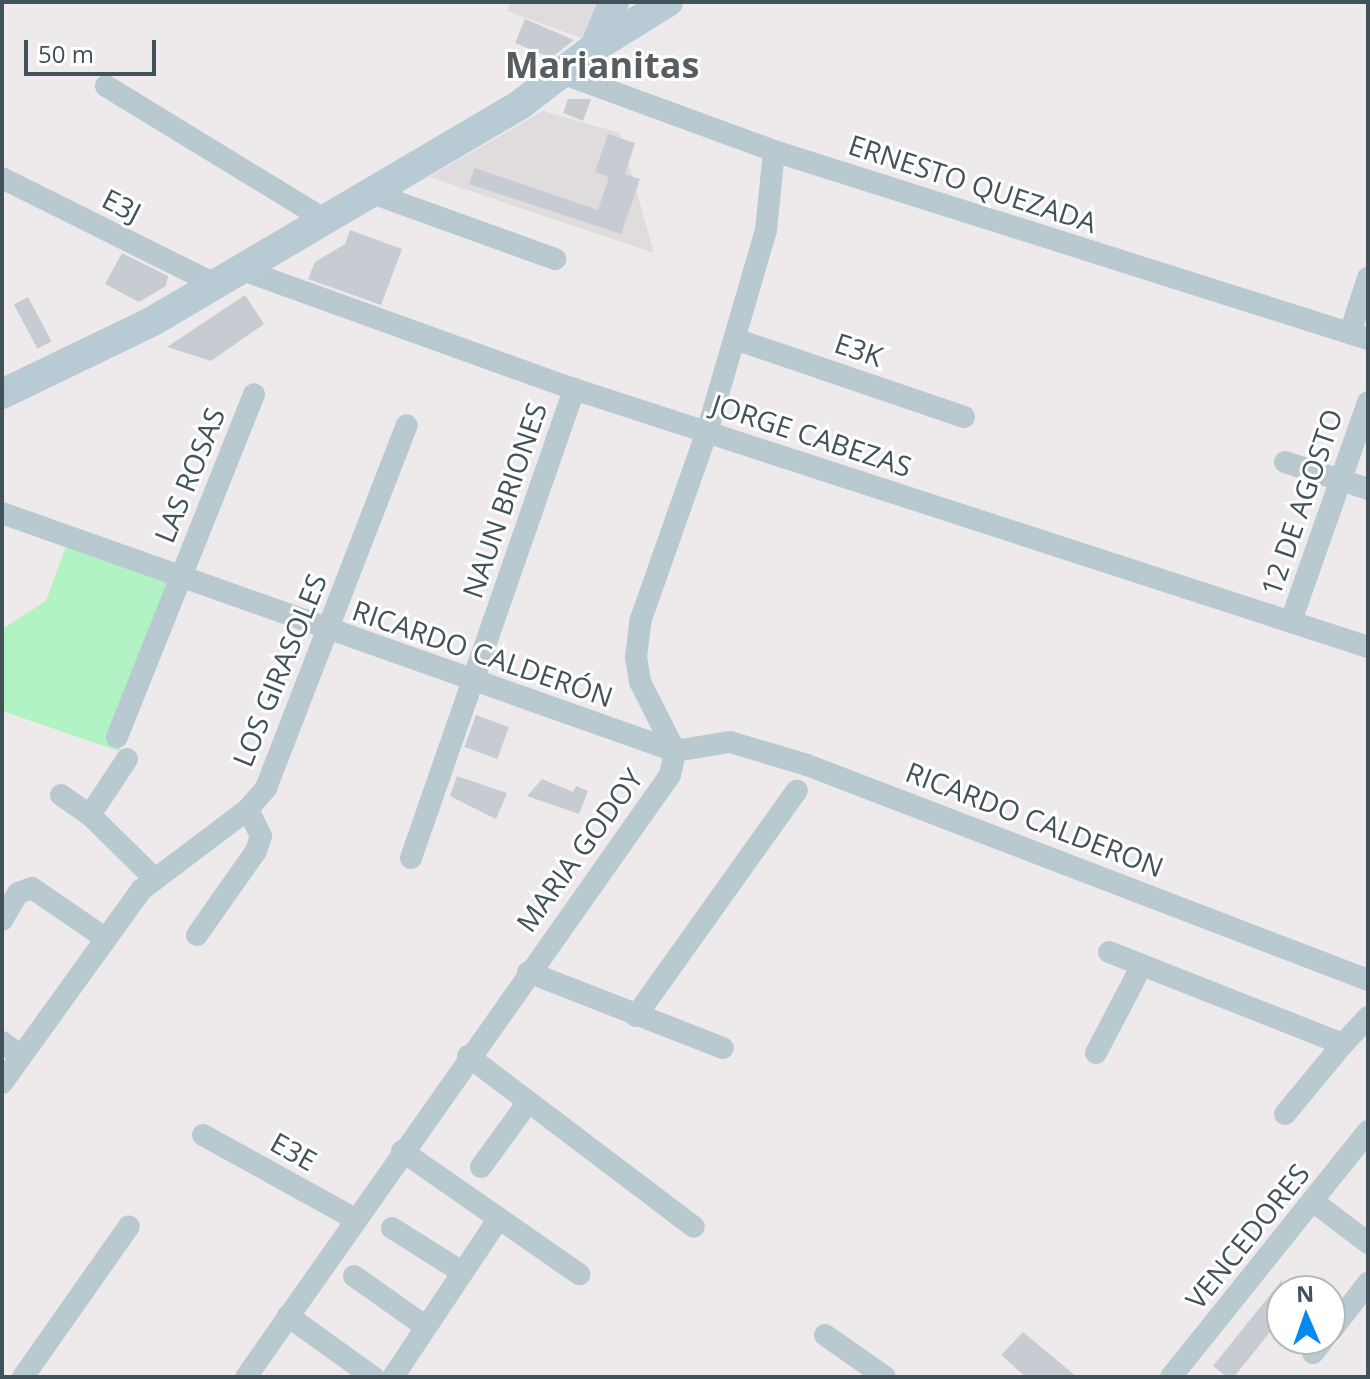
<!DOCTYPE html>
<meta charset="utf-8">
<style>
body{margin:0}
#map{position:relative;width:1370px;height:1379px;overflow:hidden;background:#eeeaeb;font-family:"Open Sans",sans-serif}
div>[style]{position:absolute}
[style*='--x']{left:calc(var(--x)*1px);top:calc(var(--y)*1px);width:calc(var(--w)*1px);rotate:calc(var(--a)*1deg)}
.education>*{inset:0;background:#e0dbdd}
.green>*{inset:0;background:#b1f3c2}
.building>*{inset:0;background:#c6ccd1;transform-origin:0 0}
.street>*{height:22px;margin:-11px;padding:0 11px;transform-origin:11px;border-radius:11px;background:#b9c9d0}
.secondary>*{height:30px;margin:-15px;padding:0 15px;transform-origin:15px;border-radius:15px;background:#b8cad4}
span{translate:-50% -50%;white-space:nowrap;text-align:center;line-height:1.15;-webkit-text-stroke:6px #fff;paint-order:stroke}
.street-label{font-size:28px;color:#41525a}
.district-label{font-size:36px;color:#575d61;font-weight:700}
.frame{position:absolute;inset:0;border:4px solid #41525a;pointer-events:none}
.north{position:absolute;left:1266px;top:1275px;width:80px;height:80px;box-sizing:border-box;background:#fff;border:2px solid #b3babd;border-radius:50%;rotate:358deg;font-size:22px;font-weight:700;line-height:32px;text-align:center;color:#41525a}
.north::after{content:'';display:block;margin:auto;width:28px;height:36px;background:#0389f0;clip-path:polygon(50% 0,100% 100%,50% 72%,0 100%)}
.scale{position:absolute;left:24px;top:40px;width:132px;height:36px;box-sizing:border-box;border:4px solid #41525a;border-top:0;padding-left:10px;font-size:24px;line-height:28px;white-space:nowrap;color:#41525a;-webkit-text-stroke:6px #fff;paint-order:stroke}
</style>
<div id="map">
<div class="education">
<i style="clip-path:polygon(511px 2px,598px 2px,584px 39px,507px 11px)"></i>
<i style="clip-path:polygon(543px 111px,620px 133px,654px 253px,429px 177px)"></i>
</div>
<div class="green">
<i style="clip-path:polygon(69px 538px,179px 579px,119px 751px,2px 711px,2px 629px,46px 601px)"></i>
</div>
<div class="building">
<i style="clip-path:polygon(525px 19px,574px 40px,551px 58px,515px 43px)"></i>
<i style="clip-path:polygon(568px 99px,591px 99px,583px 121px,563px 113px)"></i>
<i style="clip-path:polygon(608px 134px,635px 143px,625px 174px,640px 179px,621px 234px,469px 184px,475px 168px,598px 210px,609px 177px,595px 172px)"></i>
<i style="clip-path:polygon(350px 230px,402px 249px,381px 305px,308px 279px,315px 262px,345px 244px)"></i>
<i style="clip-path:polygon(122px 253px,168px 276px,166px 286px,139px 302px,105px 284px)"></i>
<i style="clip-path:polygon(245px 295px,264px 324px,211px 361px,167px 347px)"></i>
<i style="left:28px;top:297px;width:50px;height:16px;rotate:62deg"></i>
<i style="left:476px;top:715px;width:35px;height:34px;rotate:20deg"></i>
<i style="clip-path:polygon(457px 776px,507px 793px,496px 819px,450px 796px)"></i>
<i style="clip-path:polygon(542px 779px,573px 792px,576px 786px,588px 791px,579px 814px,527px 796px)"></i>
<i style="clip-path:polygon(1282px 1280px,1282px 1317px,1234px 1377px,1227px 1377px,1213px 1366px)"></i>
<i style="clip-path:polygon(1023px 1332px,1077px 1377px,1026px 1377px,1001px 1355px)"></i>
</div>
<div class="street">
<i style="--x:564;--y:74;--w:224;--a:20.1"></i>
<i style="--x:774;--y:151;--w:623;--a:17.56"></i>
<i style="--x:106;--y:86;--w:255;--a:31.4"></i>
<i style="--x:2;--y:178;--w:238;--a:26.5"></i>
<i style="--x:369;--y:192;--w:198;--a:19.8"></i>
<i style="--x:240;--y:269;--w:355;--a:19.8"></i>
<i style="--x:574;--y:389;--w:835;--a:18"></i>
<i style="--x:1350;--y:333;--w:58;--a:-71.9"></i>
<i style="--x:735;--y:339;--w:242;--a:18.8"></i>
<i style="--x:1285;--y:462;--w:87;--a:18"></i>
<i style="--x:2;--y:513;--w:714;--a:19.48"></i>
<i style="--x:1291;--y:621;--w:232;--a:-70.6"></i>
<i style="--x:117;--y:737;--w:369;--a:-68.2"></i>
<i style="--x:675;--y:751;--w:56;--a:-9.3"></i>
<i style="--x:730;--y:742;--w:80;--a:16.6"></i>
<i style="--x:807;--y:765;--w:601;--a:20.97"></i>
<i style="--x:61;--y:795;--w:35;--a:35"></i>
<i style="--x:90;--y:815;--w:91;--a:44.6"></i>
<i style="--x:90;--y:815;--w:67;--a:-56.5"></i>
<i style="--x:411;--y:858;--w:497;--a:-70.8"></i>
<i style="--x:2;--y:920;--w:31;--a:-59"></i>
<i style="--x:18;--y:893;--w:15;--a:-20"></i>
<i style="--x:32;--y:888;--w:88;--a:34.4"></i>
<i style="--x:197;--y:935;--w:103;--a:-54.9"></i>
<i style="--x:256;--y:851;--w:16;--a:-72"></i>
<i style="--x:261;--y:836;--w:30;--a:-116"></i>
<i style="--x:1109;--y:952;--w:251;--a:21.5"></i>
<i style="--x:1343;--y:1044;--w:37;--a:-47"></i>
<i style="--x:528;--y:972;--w:209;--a:21.3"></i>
<i style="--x:636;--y:1016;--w:277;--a:-54.5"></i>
<i style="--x:2;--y:1042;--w:24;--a:36"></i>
<i style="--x:1096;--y:1053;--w:99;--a:-62.4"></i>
<i style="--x:468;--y:1056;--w:283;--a:37.1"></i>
<i style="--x:2;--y:1083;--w:238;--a:-54.2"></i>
<i style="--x:141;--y:890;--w:134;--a:-37.1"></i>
<i style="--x:248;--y:809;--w:28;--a:-49"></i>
<i style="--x:266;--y:788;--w:389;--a:-68.8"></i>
<i style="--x:1285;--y:1114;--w:91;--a:-50.4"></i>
<i style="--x:203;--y:1135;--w:174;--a:28.9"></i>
<i style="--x:402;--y:1151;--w:216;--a:34.8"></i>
<i style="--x:481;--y:1167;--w:80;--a:-54.1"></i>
<i style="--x:1314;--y:1202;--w:68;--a:37.2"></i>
<i style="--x:392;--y:1228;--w:83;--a:32.2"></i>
<i style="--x:354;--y:1276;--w:87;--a:35.2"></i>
<i style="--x:288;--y:1316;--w:105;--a:35.7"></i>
<i style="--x:1330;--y:1332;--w:62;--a:-52.2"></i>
<i style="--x:825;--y:1335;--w:73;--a:35"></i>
<i style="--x:1313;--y:1353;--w:18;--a:-52"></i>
<i style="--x:23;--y:1377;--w:184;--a:-54.9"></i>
<i style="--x:246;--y:1377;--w:736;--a:-54.84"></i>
<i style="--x:670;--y:775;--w:25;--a:-78"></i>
<i style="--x:675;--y:751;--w:77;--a:-116.9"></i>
<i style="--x:640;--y:682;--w:25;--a:-99"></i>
<i style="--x:636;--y:657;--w:38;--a:-83"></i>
<i style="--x:641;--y:619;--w:198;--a:-70.6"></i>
<i style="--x:707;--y:432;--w:210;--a:-73.7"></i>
<i style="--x:766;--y:230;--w:79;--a:-84.2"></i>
<i style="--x:393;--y:1377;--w:191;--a:-56.3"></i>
<i style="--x:1171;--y:1377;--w:315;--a:-51.3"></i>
</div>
<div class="secondary">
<i style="--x:595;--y:47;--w:49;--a:-67.1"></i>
<i style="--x:2;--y:394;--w:168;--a:-25.8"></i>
<i style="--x:153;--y:321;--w:427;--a:-30.5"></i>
<i style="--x:521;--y:104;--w:93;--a:-37.6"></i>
<i style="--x:595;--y:47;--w:86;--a:-31.7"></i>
</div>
<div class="street-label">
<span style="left:973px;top:183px;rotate:18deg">ERNESTO QUEZADA</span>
<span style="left:122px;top:205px;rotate:27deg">E3J</span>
<span style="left:859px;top:349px;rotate:19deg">E3K</span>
<span style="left:812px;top:435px;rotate:18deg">JORGE CABEZAS</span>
<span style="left:189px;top:475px;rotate:-68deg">LAS ROSAS</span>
<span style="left:504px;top:500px;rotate:-71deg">NAUN BRIONES</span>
<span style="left:1301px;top:502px;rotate:-71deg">12 DE AGOSTO</span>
<span style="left:483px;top:653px;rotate:19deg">RICARDO CALDERÓN</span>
<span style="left:279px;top:670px;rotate:-68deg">LOS GIRASOLES</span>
<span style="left:1035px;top:819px;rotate:21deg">RICARDO CALDERON</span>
<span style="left:579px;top:850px;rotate:-54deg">MARIA GODOY</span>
<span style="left:294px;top:1151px;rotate:29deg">E3E</span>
<span style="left:1247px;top:1236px;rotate:-51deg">VENCEDORES</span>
</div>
<div class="district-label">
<span style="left:602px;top:65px">Marianitas</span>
</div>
<div class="frame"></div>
<div class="north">N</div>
<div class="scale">50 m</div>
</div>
